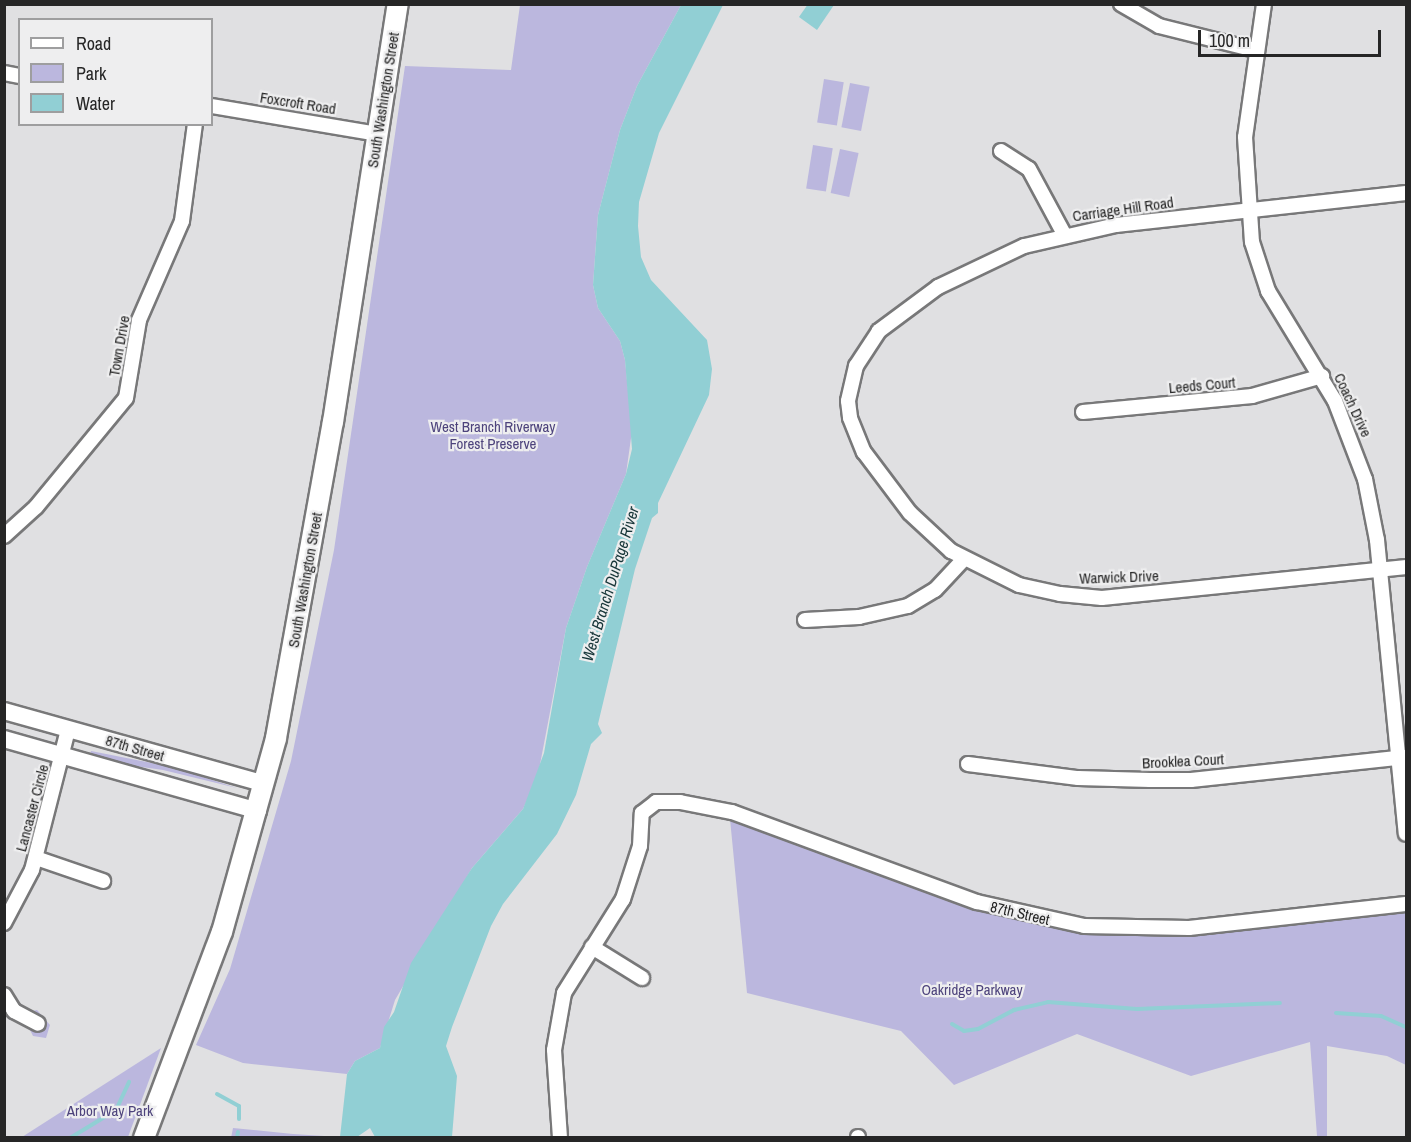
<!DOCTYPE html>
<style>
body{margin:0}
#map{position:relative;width:1411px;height:1142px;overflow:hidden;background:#e0e0e2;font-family:"Archivo Narrow",sans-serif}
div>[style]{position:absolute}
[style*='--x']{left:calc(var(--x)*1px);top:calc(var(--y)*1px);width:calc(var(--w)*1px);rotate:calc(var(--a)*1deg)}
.green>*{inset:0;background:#bbb7de;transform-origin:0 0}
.water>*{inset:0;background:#91cfd4}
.stream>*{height:4px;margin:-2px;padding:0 2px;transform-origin:2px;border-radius:2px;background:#91cfd4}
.roads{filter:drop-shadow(2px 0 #787879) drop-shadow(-2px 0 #787879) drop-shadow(0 2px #787879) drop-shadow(0 -2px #787879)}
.minor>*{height:14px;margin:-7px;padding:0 7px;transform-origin:7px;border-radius:7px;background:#fff}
.tertiary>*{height:16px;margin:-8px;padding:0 8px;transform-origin:8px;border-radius:8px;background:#fff}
.secondary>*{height:20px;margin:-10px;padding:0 10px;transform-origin:10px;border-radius:10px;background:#fff}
span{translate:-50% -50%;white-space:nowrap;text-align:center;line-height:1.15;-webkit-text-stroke:4.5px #eeeeef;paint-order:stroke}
.street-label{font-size:15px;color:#262626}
.park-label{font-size:15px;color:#4d437c}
.water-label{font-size:16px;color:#173639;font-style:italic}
.frame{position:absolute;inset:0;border:6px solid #262626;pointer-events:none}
.legend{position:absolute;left:18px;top:18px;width:195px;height:108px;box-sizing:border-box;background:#eeeeef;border:2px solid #9e9e9f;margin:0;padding:8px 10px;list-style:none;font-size:18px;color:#262626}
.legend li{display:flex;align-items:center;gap:12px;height:30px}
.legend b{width:30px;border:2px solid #9e9e9f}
.scale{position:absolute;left:1198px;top:30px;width:183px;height:27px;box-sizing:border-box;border:3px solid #262626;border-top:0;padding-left:8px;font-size:18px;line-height:21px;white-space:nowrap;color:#262626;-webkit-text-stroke:4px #eeeeef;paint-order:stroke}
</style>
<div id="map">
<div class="green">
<i style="clip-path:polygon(520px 5px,681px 5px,637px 86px,620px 130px,598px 215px,593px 285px,598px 308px,620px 341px,625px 360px,632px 431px,626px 474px,587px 567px,566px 628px,538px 775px,523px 809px,472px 868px,395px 1000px,380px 1048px,355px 1061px,347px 1074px,243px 1063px,196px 1045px,230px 969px,291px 761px,334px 550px,405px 66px,511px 70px)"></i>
<i style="left:824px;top:79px;width:20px;height:44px;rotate:9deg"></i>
<i style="left:850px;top:83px;width:20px;height:45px;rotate:11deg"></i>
<i style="left:813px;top:145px;width:20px;height:44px;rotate:9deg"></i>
<i style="left:840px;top:149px;width:19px;height:45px;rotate:12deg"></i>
<i style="clip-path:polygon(91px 751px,172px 767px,237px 788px,163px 770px,121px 764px,90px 755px)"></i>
<i style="clip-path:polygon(730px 819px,981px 910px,1074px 930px,1194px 933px,1406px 910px,1406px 1065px,1387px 1056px,1327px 1046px,1327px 1136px,1317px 1136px,1310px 1042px,1191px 1076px,1077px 1034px,954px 1085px,901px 1031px,747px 993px)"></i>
<i style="clip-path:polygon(37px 1010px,50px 1025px,46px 1038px,33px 1036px,26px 1022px,28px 1012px)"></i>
<i style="clip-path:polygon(161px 1048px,128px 1137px,22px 1137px)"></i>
<i style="clip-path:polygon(233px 1128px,293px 1134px,340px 1137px,231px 1138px)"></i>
</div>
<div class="water">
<i style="clip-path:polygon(808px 4px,834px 5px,817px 30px,799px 17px)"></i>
<i style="clip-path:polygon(681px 5px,723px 5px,659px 133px,639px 202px,638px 226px,641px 257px,651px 280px,707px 340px,712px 369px,709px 395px,658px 503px,658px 513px,652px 518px,635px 569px,598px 724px,602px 733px,591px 744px,576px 795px,557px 834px,503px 904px,491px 926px,452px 1027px,446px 1046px,457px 1076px,452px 1137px,375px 1137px,370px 1128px,357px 1137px,340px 1137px,347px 1074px,355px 1061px,380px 1048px,384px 1027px,394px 1012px,411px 963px,472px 868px,523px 809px,544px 753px,566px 628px,587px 567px,626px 474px,632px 449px,625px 360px,620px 341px,598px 308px,593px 285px,598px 215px,620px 130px,637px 86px)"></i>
</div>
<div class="stream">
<i style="--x:1336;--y:1013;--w:45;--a:3.8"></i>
<i style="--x:1381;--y:1016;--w:27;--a:24"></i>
<i style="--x:952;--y:1024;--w:14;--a:30"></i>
<i style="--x:964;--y:1031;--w:14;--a:-8"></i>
<i style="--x:978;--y:1029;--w:41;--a:-27.8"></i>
<i style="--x:1014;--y:1010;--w:35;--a:-13"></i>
<i style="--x:1048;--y:1002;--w:89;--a:4.5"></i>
<i style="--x:1137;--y:1009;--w:143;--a:-2.4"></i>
<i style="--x:217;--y:1094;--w:25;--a:29"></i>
<i style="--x:239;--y:1106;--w:13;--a:90"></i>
<i style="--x:70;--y:1138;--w:54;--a:-31.3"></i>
<i style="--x:116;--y:1110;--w:31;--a:-65"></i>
<i style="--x:237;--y:1138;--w:6;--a:-81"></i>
</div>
<div class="roads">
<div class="minor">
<i style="--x:1121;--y:4;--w:44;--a:30.1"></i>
<i style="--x:1159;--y:26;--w:99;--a:14"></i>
<i style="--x:1264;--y:4;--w:134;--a:98.1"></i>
<i style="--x:1245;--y:137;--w:105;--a:86.2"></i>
<i style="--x:1252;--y:242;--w:52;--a:71.9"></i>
<i style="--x:1268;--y:291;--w:129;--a:58.7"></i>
<i style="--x:1335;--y:401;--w:84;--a:69"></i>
<i style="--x:1365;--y:479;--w:62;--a:78.9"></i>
<i style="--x:1377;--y:540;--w:295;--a:84.4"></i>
<i style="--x:4;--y:73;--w:16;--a:11"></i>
<i style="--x:212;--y:106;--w:168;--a:9.6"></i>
<i style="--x:1001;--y:151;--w:33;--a:33"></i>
<i style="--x:1029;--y:169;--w:74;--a:61.7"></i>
<i style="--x:1406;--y:193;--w:292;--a:173.7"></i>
<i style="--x:1116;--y:225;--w:94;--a:167.1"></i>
<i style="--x:1024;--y:246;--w:95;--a:154.5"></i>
<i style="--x:938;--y:287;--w:74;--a:143.3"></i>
<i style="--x:879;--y:331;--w:42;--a:123.3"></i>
<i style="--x:856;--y:366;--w:36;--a:103"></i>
<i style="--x:848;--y:401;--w:17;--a:83"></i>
<i style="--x:850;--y:418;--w:37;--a:68"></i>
<i style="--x:864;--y:452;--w:76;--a:53"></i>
<i style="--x:910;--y:513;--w:56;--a:42.8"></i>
<i style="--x:951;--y:551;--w:76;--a:26.6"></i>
<i style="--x:1019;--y:585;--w:42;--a:12.4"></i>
<i style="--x:1060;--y:594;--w:42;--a:5.4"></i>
<i style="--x:1102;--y:598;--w:306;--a:-5.8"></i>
<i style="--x:1083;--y:412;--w:170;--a:-5.4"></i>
<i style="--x:1252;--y:396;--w:73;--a:-15.9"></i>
<i style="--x:4;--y:536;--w:43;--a:-42.2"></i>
<i style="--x:36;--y:507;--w:141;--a:-50.5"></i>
<i style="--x:126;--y:398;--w:79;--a:-80.5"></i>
<i style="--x:139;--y:320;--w:108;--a:-66.5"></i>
<i style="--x:182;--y:221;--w:98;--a:-82.4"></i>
<i style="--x:805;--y:620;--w:54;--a:-3.2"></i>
<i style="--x:859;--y:617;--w:50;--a:-12.7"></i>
<i style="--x:908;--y:606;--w:31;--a:-31"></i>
<i style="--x:935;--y:590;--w:42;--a:-46.9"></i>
<i style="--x:968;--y:764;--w:111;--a:7.3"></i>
<i style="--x:1078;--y:778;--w:72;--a:1.6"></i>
<i style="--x:1150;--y:780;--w:41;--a:0"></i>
<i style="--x:1191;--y:780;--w:216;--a:-6.1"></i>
<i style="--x:36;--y:858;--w:71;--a:18.9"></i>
<i style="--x:4;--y:923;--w:60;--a:-62.2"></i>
<i style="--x:32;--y:870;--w:145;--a:-75.6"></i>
<i style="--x:592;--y:947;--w:59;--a:31.8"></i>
<i style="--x:4;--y:995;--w:19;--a:58"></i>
<i style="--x:14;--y:1011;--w:27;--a:28"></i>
<i style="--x:560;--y:1138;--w:88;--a:-93.9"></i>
<i style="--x:554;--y:1050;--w:58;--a:-80"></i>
<i style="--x:564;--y:993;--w:111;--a:-57.9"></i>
<i style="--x:623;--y:899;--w:56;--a:-72.2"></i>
<i style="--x:640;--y:846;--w:33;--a:-87"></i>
<i style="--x:642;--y:813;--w:18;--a:-38"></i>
<i style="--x:656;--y:802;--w:24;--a:0"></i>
<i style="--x:680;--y:802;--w:53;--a:10.9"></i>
<i style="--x:732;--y:812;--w:261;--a:20.2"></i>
<i style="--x:977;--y:902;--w:110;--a:12.6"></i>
<i style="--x:1084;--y:926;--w:105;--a:1.1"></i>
<i style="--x:1189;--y:928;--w:218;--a:-6.3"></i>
<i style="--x:858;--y:1138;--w:1;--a:-90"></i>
</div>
<div class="tertiary">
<i style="--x:4;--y:711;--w:271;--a:15.6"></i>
<i style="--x:4;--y:739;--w:264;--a:15.8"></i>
</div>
<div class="secondary">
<i style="--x:144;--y:1138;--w:220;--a:-69.3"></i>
<i style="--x:222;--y:932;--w:201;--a:-74.4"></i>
<i style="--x:276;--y:738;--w:321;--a:-79.8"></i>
<i style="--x:333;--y:422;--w:423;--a:-81.2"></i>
</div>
</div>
<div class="street-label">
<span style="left:383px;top:100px;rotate:-81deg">South Washington Street</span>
<span style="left:298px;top:103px;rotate:9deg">Foxcroft Road</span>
<span style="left:1123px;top:209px;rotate:-8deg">Carriage Hill Road</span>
<span style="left:119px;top:346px;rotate:-80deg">Town Drive</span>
<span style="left:1202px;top:385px;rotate:-5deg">Leeds Court</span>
<span style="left:1353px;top:405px;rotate:65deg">Coach Drive</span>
<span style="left:1119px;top:577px;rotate:-2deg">Warwick Drive</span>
<span style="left:305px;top:580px;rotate:-80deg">South Washington Street</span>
<span style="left:135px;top:748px;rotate:16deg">87th Street</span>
<span style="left:1183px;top:761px;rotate:-3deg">Brooklea Court</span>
<span style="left:32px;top:808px;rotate:-75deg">Lancaster Circle</span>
<span style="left:1020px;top:913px;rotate:13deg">87th Street</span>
</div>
<div class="park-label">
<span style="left:493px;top:435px">West Branch Riverway<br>Forest Preserve</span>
<span style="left:972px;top:990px">Oakridge Parkway</span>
<span style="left:110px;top:1111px">Arbor Way Park</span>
</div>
<div class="water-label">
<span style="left:610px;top:584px;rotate:-73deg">West Branch DuPage River</span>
</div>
<div class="frame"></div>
<ul class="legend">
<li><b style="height:8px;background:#fff"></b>Road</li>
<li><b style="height:16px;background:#bbb7de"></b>Park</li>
<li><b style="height:16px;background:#91cfd4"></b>Water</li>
</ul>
<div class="scale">100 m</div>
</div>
